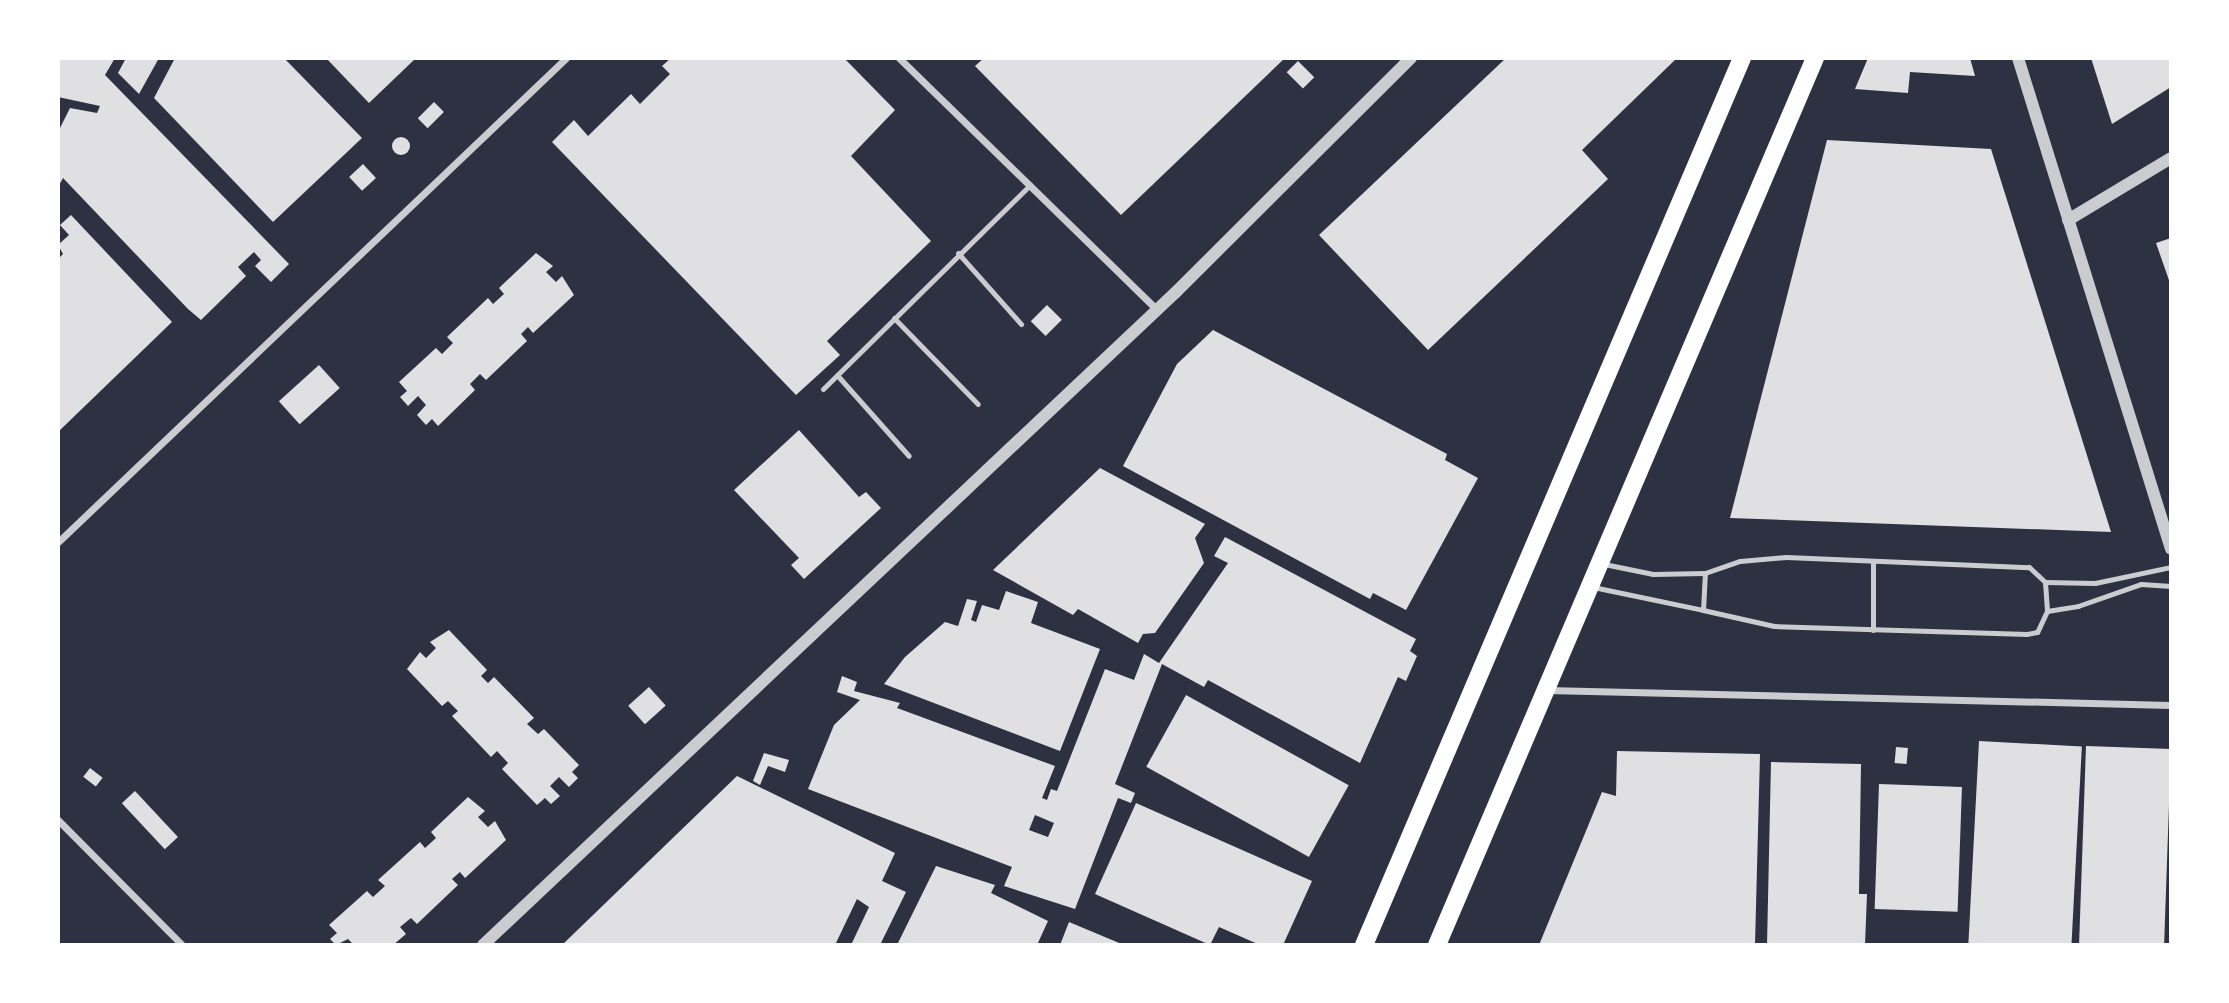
<!DOCTYPE html>
<style>
body{margin:0}
#map{position:relative;width:2229px;height:1003px;overflow:hidden;background:#2d3142;font-family:"Space Grotesk",sans-serif}
div>[style]{position:absolute}
[style*='--x']{left:calc(var(--x)*1px);top:calc(var(--y)*1px);width:calc(var(--w)*1px);rotate:calc(var(--a)*1deg)}
.building>*{inset:0;background:#e0e0e3;transform-origin:0 0}
.round{border-radius:50%}
.service>*{height:5px;margin:-2.5px;padding:0 2.5px;transform-origin:2.5px;border-radius:2.5px;background:#caccd0}
.minor>*{height:7px;margin:-3.5px;padding:0 3.5px;transform-origin:3.5px;border-radius:3.5px;background:#caccd0}
.tertiary>*{height:12px;margin:-6px;padding:0 6px;transform-origin:6px;border-radius:6px;background:#caccd0}
.primary>*{height:18px;margin:-9px;padding:0 9px;transform-origin:9px;border-radius:9px;background:#fff}
span{translate:-50% -50%;white-space:nowrap;text-align:center;line-height:1.15;-webkit-text-stroke:5px #fff;paint-order:stroke}
.frame{position:absolute;inset:0;border:60px solid #fff;pointer-events:none}
</style>
<div id="map">
<div class="building">
<i style="clip-path:polygon(58px 58px,115px 58px,105px 75px,289px 264px,271px 282px,255px 266px,261px 260px,254px 252px,238px 267px,246px 276px,201px 320px,188px 309px,63px 178px,58px 187px,58px 132px,70px 108px,97px 113px,100px 106px,58px 97px)"></i>
<i style="clip-path:polygon(126px 58px,159px 58px,139px 94px,118px 73px)"></i>
<i style="clip-path:polygon(175px 58px,284px 58px,362px 138px,273px 222px,154px 98px)"></i>
<i style="clip-path:polygon(326px 58px,416px 58px,369px 103px)"></i>
<i style="clip-path:polygon(671px 58px,844px 58px,895px 110px,851px 156px,931px 241px,827px 341px,840px 355px,796px 395px,552px 142px,574px 120px,588px 136px,631px 94px,640px 104px,670px 74px,662px 66px)"></i>
<i style="clip-path:polygon(984px 58px,1285px 58px,1121px 215px,975px 66px)"></i>
<i style="clip-path:polygon(1506px 58px,1677px 58px,1582px 150px,1608px 179px,1428px 350px,1319px 235px)"></i>
<i style="clip-path:polygon(1868px 58px,1970px 58px,1975px 76px,1910px 72px,1908px 93px,1855px 89px)"></i>
<i style="clip-path:polygon(2091px 58px,2171px 58px,2171px 87px,2112px 124px)"></i>
<i style="left:1298px;top:61px;width:23px;height:16px;rotate:45deg"></i>
<i style="left:434px;top:102px;width:14px;height:23px;rotate:45deg"></i>
<i class="round" style="left:392px;top:137px;width:18px;height:18px"></i>
<i style="clip-path:polygon(1827px 140px,1991px 149px,2111px 532px,1730px 518px)"></i>
<i style="left:363px;top:164px;width:19px;height:19px;rotate:47deg"></i>
<i style="clip-path:polygon(71px 215px,172px 322px,58px 432px,58px 259px,63px 254px,58px 245px,69px 235px,60px 225px)"></i>
<i style="clip-path:polygon(2171px 238px,2171px 286px,2156px 243px)"></i>
<i style="clip-path:polygon(536px 253px,553px 266px,546px 272px,556px 282px,562px 276px,574px 295px,533px 333px,528px 327px,521px 334px,527px 341px,486px 380px,480px 374px,470px 384px,475px 390px,438px 426px,432px 419px,426px 425px,417px 415px,426px 405px,418px 396px,408px 406px,400px 397px,407px 391px,399px 382px,436px 348px,442px 354px,453px 343px,447px 337px,488px 298px,493px 304px,504px 294px,499px 288px)"></i>
<i style="left:1047px;top:305px;width:21px;height:23px;rotate:45deg"></i>
<i style="clip-path:polygon(1213px 330px,1447px 454px,1445px 460px,1478px 478px,1406px 610px,1373px 593px,1370px 599px,1123px 466px,1177px 364px)"></i>
<i style="left:319px;top:365px;width:31px;height:54px;rotate:48deg"></i>
<i style="clip-path:polygon(799px 430px,859px 497px,866px 492px,881px 508px,804px 579px,791px 565px,799px 558px,734px 490px)"></i>
<i style="clip-path:polygon(1100px 468px,1205px 524px,1195px 538px,1204px 563px,1155px 633px,1143px 634px,1138px 643px,1078px 609px,1073px 615px,993px 570px)"></i>
<i style="clip-path:polygon(evenodd,1225px 537px,1416px 639px,1410px 651px,1417px 656px,1406px 681px,1398px 677px,1360px 763px,1208px 680px,1204px 687px,1162px 664px,1115px 784px,1135px 793px,1131px 803px,1118px 798px,1075px 909px,1004px 886px,1012px 867px,808px 789px,834px 725px,860px 700px,837px 692px,842px 676px,857px 682px,854px 691px,900px 703px,897px 708px,1055px 766px,1042px 798px,1047px 800px,1051px 789px,1057px 791px,1105px 669px,1134px 680px,1144px 654px,1159px 663px,1228px 563px,1214px 556px,1225px 537px,1035px 815px,1054px 823px,1048px 837px,1029px 830px,1035px 815px)"></i>
<i style="clip-path:polygon(1006px 591px,1038px 602px,1031px 623px,1100px 649px,1060px 751px,884px 684px,905px 657px,945px 622px,958px 626px,967px 599px,977px 601px,971px 620px,976px 622px,982px 605px,999px 610px)"></i>
<i style="clip-path:polygon(449px 630px,487px 670px,481px 676px,488px 683px,494px 677px,534px 718px,527px 724px,538px 734px,544px 729px,579px 765px,572px 772px,578px 778px,569px 787px,559px 777px,550px 786px,560px 796px,551px 804px,545px 798px,537px 805px,502px 769px,508px 763px,497px 751px,491px 757px,452px 716px,458px 711px,448px 701px,442px 706px,407px 669px,420px 652px,426px 658px,436px 648px,430px 642px)"></i>
<i style="left:649px;top:687px;width:25px;height:28px;rotate:48deg"></i>
<i style="left:1186px;top:695px;width:186px;height:82px;rotate:29deg"></i>
<i style="left:1979px;top:741px;width:103px;height:204px;rotate:3deg"></i>
<i style="left:2086px;top:746px;width:85px;height:199px;rotate:2deg"></i>
<i style="left:1896px;top:747px;width:12px;height:16px;rotate:5deg"></i>
<i style="clip-path:polygon(1617px 751px,1760px 754px,1755px 945px,1539px 945px,1602px 792px,1616px 796px)"></i>
<i style="clip-path:polygon(764px 753px,789px 760px,785px 772px,768px 766px,760px 785px,753px 781px)"></i>
<i style="clip-path:polygon(1771px 762px,1861px 764px,1859px 894px,1867px 894px,1865px 945px,1767px 945px)"></i>
<i style="left:90px;top:768px;width:16px;height:11px;rotate:38deg"></i>
<i style="clip-path:polygon(737px 776px,895px 853px,882px 881px,906px 892px,880px 945px,851px 945px,869px 907px,857px 899px,835px 945px,562px 945px)"></i>
<i style="left:1879px;top:784px;width:83px;height:125px;rotate:2deg"></i>
<i style="left:135px;top:791px;width:63px;height:18px;rotate:47deg"></i>
<i style="clip-path:polygon(468px 797px,485px 811px,478px 817px,488px 827px,495px 821px,506px 840px,465px 878px,460px 872px,452px 879px,458px 885px,417px 924px,411px 918px,400px 927px,406px 934px,393px 945px,354px 945px,348px 939px,336px 945px,330px 939px,337px 933px,329px 925px,367px 891px,373px 897px,385px 886px,378px 880px,420px 842px,425px 848px,436px 838px,431px 832px)"></i>
<i style="clip-path:polygon(1136px 803px,1312px 881px,1283px 945px,1260px 945px,1219px 927px,1210px 945px,1095px 894px)"></i>
<i style="clip-path:polygon(936px 866px,995px 885px,991px 893px,1048px 921px,1037px 945px,897px 945px)"></i>
<i style="clip-path:polygon(1069px 922px,1124px 945px,1060px 945px)"></i>
</div>
<div class="service">
<i style="--x:958;--y:253;--w:95;--a:48.4"></i>
<i style="--x:894;--y:318;--w:120;--a:45.7"></i>
<i style="--x:837;--y:375;--w:108;--a:48.4"></i>
<i style="--x:823;--y:389;--w:291;--a:-44.6"></i>
<i style="--x:1786;--y:557;--w:243;--a:2.4"></i>
<i style="--x:2029;--y:567;--w:22;--a:43"></i>
<i style="--x:2045;--y:582;--w:29;--a:86"></i>
<i style="--x:2047;--y:611;--w:23;--a:115"></i>
<i style="--x:2037;--y:632;--w:10;--a:169"></i>
<i style="--x:2027;--y:634;--w:253;--a:-178.2"></i>
<i style="--x:1774;--y:626;--w:73;--a:-167.3"></i>
<i style="--x:1703;--y:610;--w:37;--a:-87"></i>
<i style="--x:1705;--y:573;--w:37;--a:-19"></i>
<i style="--x:1740;--y:561;--w:46;--a:-5"></i>
<i style="--x:1604;--y:564;--w:50;--a:11.5"></i>
<i style="--x:1653;--y:574;--w:52;--a:-1.1"></i>
<i style="--x:2045;--y:582;--w:50;--a:1.1"></i>
<i style="--x:2095;--y:583;--w:78;--a:-11.9"></i>
<i style="--x:1593;--y:587;--w:112;--a:11.8"></i>
<i style="--x:2047;--y:611;--w:31;--a:-9"></i>
<i style="--x:2078;--y:606;--w:67;--a:-19.2"></i>
<i style="--x:2141;--y:584;--w:30;--a:4"></i>
<i style="--x:1873;--y:630;--w:69;--a:-90"></i>
</div>
<div class="minor">
<i style="--x:899;--y:58;--w:361;--a:44.3"></i>
<i style="--x:58;--y:542;--w:702;--a:-43.61"></i>
<i style="--x:1546;--y:690;--w:625;--a:1.37"></i>
<i style="--x:58;--y:820;--w:176;--a:45.2"></i>
</div>
<div class="tertiary">
<i style="--x:2018;--y:58;--w:514;--a:72.69"></i>
<i style="--x:2068;--y:220;--w:120;--a:-31"></i>
<i style="--x:483;--y:945;--w:952;--a:-43.3"></i>
<i style="--x:1176;--y:292;--w:332;--a:-44.9"></i>
</div>
<div class="primary">
<i style="--x:1364;--y:945;--w:964;--a:-66.92"></i>
<i style="--x:1437;--y:945;--w:964;--a:-66.92"></i>
</div>
<div class="frame"></div>
</div>
